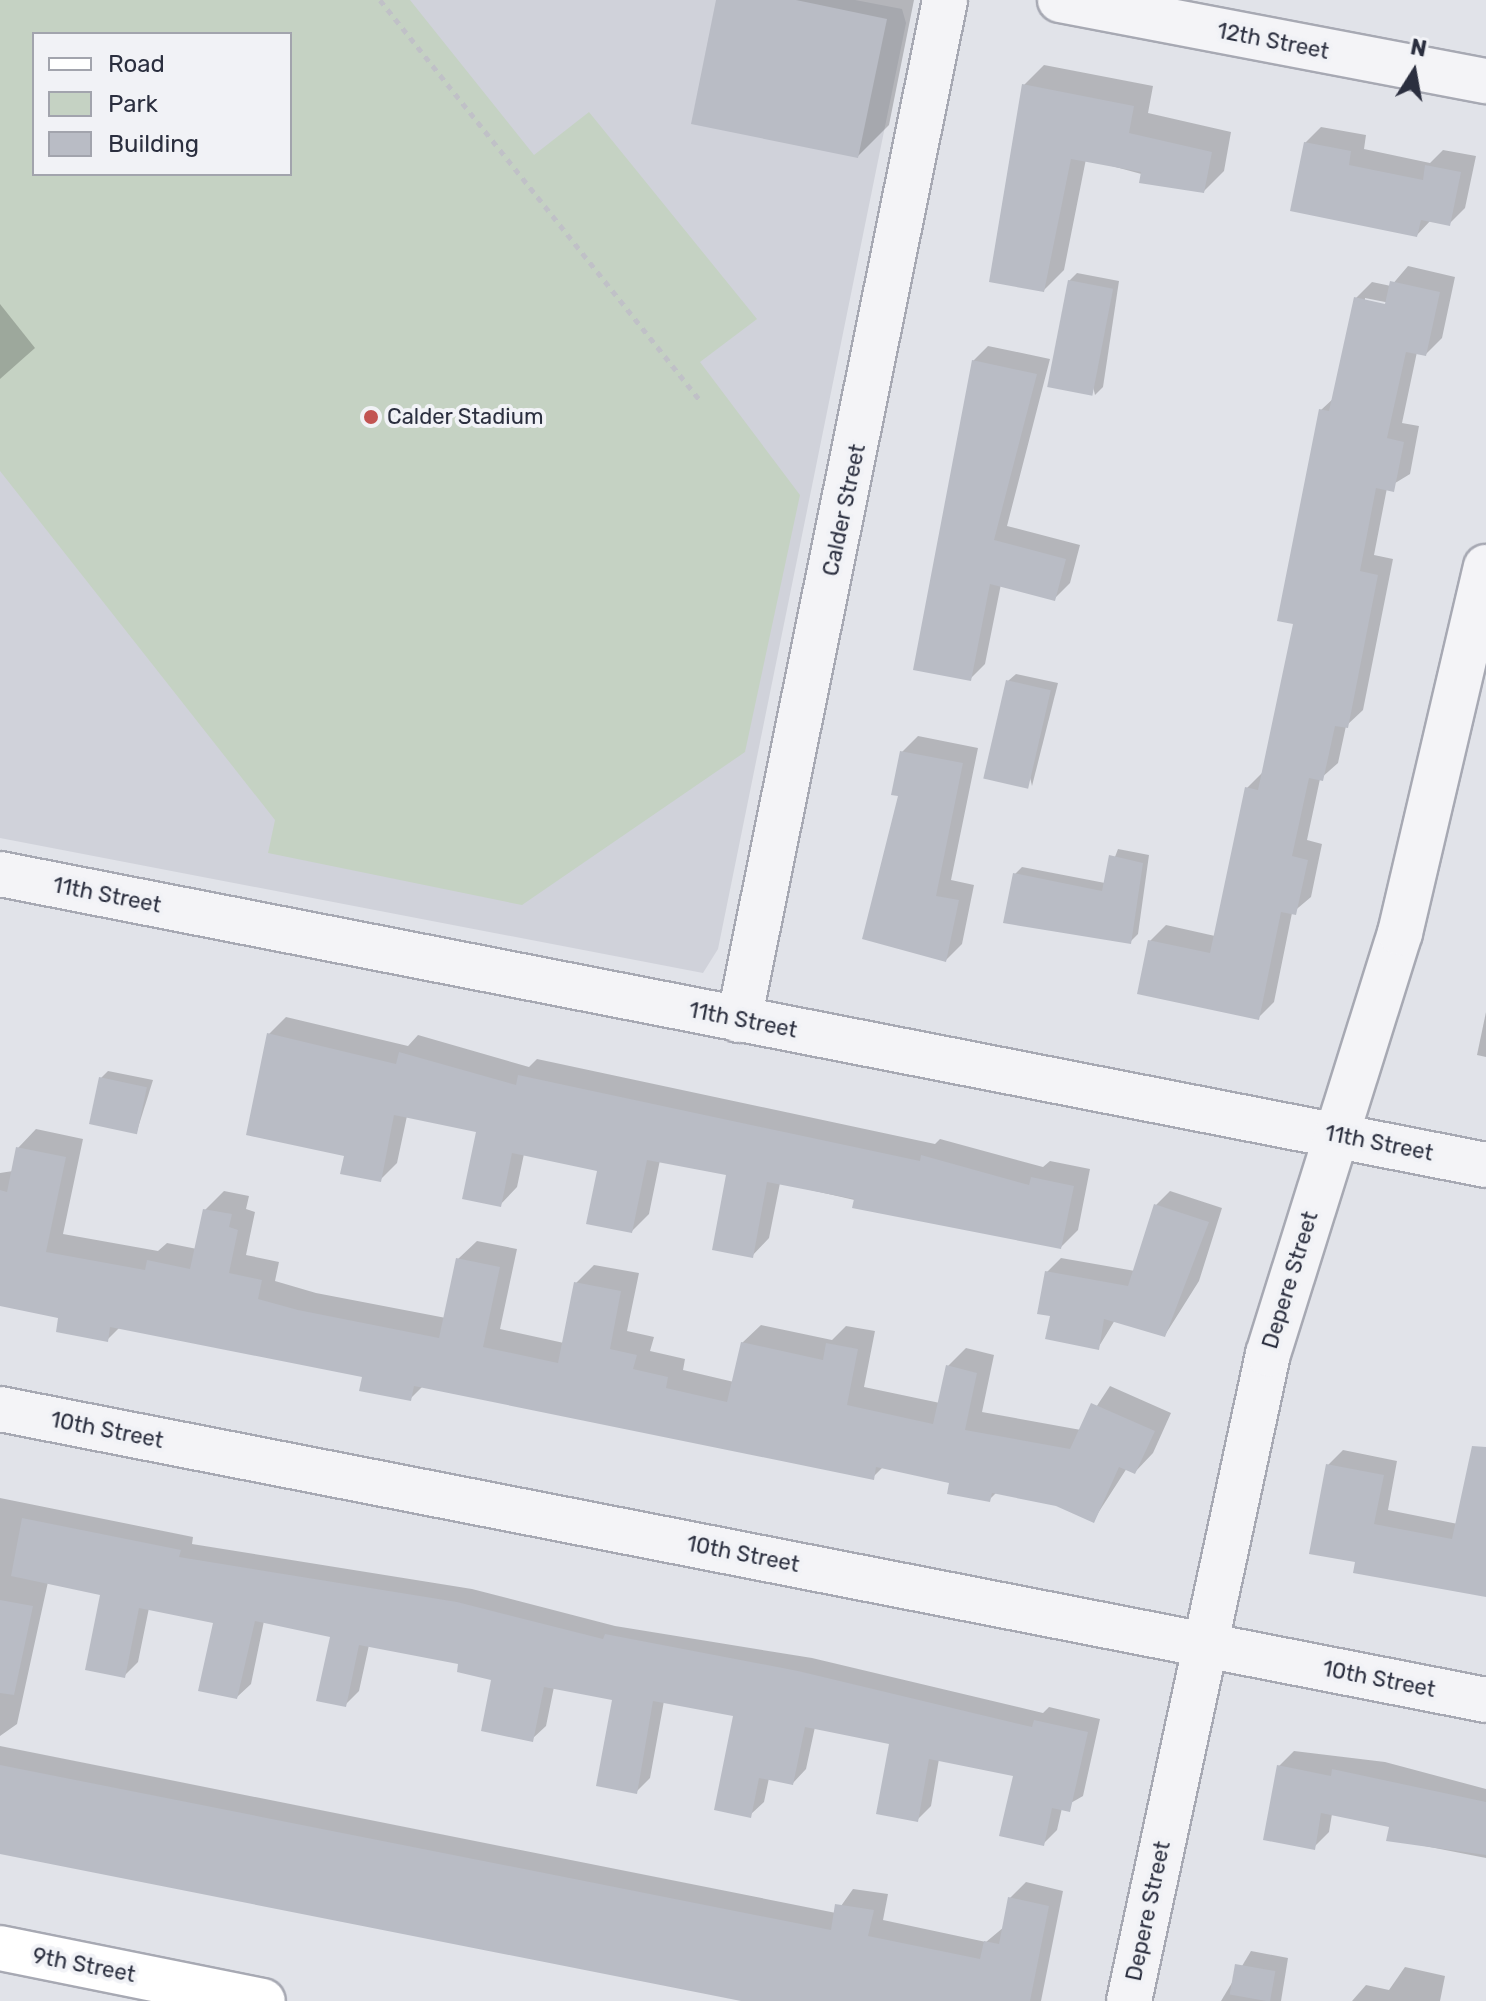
<!DOCTYPE html>
<style>
body{margin:0}
#map{position:relative;width:1486px;height:2001px;overflow:hidden;background:#e1e3e9;font-family:Rubik,sans-serif}
div>[style]{position:absolute}
[style*='--x']{left:calc(var(--x)*1px);top:calc(var(--y)*1px);width:calc(var(--w)*1px);rotate:calc(var(--a)*1deg)}
.built>*{inset:0;background:#d0d2da}
.green>*{inset:0;background:#c5d2c3}
.shadow>*{inset:0;background:#0003}
.building>*{inset:0;background:#b9bcc5;transform-origin:0 0}
.path>*{height:5px;margin-top:-2.5px;transform-origin:0;background:repeating-linear-gradient(90deg,#c0c1c7 0 6px,transparent 0 12px)}
.roads{filter:drop-shadow(2px 0 #a7a9b3) drop-shadow(-2px 0 #a7a9b3) drop-shadow(0 2px #a7a9b3) drop-shadow(0 -2px #a7a9b3)}
.minor>*{height:44px;margin:-22px;padding:0 22px;transform-origin:22px;border-radius:22px;background:#f4f4f7}
.secondary>*{height:44px;margin:-22px;padding:0 22px;transform-origin:22px;border-radius:22px;background:#fff}
.dots>*{width:22px;height:22px;translate:-50% -50%;box-sizing:border-box;border:4px solid #f1f2f6;border-radius:50%}
span{translate:-50% -50%;white-space:nowrap;text-align:center;line-height:1.15;-webkit-text-stroke:8px #f1f2f6;paint-order:stroke}
.street-label{font-size:22px;color:#2b2f3f}
.poi-label{font-size:22px;color:#2b2f3f}
.left{translate:0 -50%;text-align:left}
.legend{position:absolute;left:32px;top:32px;width:260px;height:144px;box-sizing:border-box;background:#f1f2f6;border:2px solid #a2a4ad;margin:0;padding:10px 14px;list-style:none;font-size:24px;color:#2b2f3f}
.legend li{display:flex;align-items:center;gap:16px;height:40px}
.legend b{width:40px;border:2px solid #a2a4ad}
.north{position:absolute;left:1374px;top:32px;width:80px;height:80px;-webkit-text-stroke:6px #f1f2f6;paint-order:stroke;rotate:11deg;font-size:22px;font-weight:700;line-height:32px;text-align:center;color:#2b2f3f}
.north::after{content:'';display:block;margin:auto;width:28px;height:36px;background:#2b2f3f;clip-path:polygon(50% 0,100% 100%,50% 72%,0 100%)}
</style>
<div id="map">
<div class="built">
<i style="clip-path:polygon(evenodd,0 0,855px 0,902px 9px,906px 23px,718px 949px,703px 973px,0 838px,0 0,34px 34px,290px 34px,290px 174px,34px 174px,34px 34px)"></i>
</div>
<div class="green">
<i style="clip-path:polygon(evenodd,0 0,410px 0,534px 155px,589px 112px,757px 319px,700px 362px,800px 495px,745px 752px,522px 905px,268px 853px,275px 820px,0 471px,0 0,34px 34px,290px 34px,290px 174px,34px 174px,34px 34px)"></i>
</div>
<div class="shadow">
<i style="clip-path:polygon(718px 0,914px 0,889px 125px,858px 156px)"></i>
<i style="clip-path:polygon(1044px 65px,1153px 86px,1148px 113px,1231px 132px,1224px 171px,1204px 191px,1086px 159px,1064px 270px,1044px 290px,1024px 85px)"></i>
<i style="clip-path:polygon(1321px 127px,1366px 135px,1364px 149px,1430px 163px,1443px 150px,1476px 156px,1465px 208px,1449px 224px,1431px 220px,1417px 235px,1305px 143px)"></i>
<i style="clip-path:polygon(evenodd,1408px 266px,1455px 277px,1442px 338px,1426px 354px,1417px 352px,1402px 423px,1419px 426px,1410px 474px,1387px 488px,1374px 555px,1393px 559px,1363px 710px,1346px 726px,1338px 763px,1320px 779px,1307px 840px,1322px 844px,1311px 897px,1292px 913px,1274px 1002px,1258px 1018px,1150px 941px,1166px 925px,1215px 936px,1247px 788px,1264px 771px,1295px 622px,1321px 410px,1335px 397px,1356px 298px,1372px 282px,1391px 286px,1408px 266px,1365px 298px,1395px 304px,1394px 308px,1365px 302px,1365px 298px)"></i>
<i style="clip-path:polygon(1077px 273px,1119px 281px,1103px 387px,1095px 395px,1069px 281px)"></i>
<i style="clip-path:polygon(0 304px,35px 348px,0 379px)"></i>
<i style="clip-path:polygon(988px 346px,1050px 359px,1007px 526px,1080px 545px,1070px 583px,1055px 598px,1001px 584px,985px 664px,970px 679px,973px 361px)"></i>
<i style="clip-path:polygon(1016px 674px,1058px 683px,1032px 786px,1008px 681px)"></i>
<i style="clip-path:polygon(918px 736px,978px 748px,951px 880px,974px 885px,962px 944px,946px 960px,902px 752px)"></i>
<i style="clip-path:polygon(1118px 849px,1149px 855px,1138px 934px,1130px 942px,1015px 874px,1022px 867px,1105px 883px)"></i>
<i style="clip-path:polygon(1486px 1012px,1486px 1057px,1477px 1055px)"></i>
<i style="clip-path:polygon(286px 1017px,408px 1046px,418px 1035px,529px 1067px,537px 1059px,935px 1144px,940px 1139px,1043px 1167px,1050px 1161px,1090px 1169px,1078px 1230px,1061px 1247px,780px 1183px,769px 1238px,752px 1256px,728px 1173px,660px 1160px,649px 1214px,632px 1231px,600px 1170px,524px 1154px,517px 1187px,500px 1205px,478px 1130px,407px 1116px,397px 1163px,380px 1180px,346px 1155px,269px 1034px)"></i>
<i style="clip-path:polygon(108px 1071px,153px 1080px,137px 1131px,101px 1078px)"></i>
<i style="clip-path:polygon(36px 1129px,83px 1139px,63px 1234px,158px 1251px,167px 1243px,197px 1249px,205px 1210px,224px 1191px,249px 1196px,246px 1209px,255px 1212px,246px 1255px,279px 1262px,275px 1281px,316px 1293px,446px 1318px,458px 1259px,477px 1241px,517px 1249px,500px 1329px,564px 1343px,576px 1283px,594px 1265px,639px 1273px,627px 1331px,654px 1337px,650px 1351px,685px 1359px,683px 1370px,734px 1382px,742px 1343px,761px 1325px,832px 1340px,846px 1326px,875px 1331px,864px 1387px,940px 1403px,948px 1366px,966px 1348px,994px 1355px,982px 1412px,1081px 1430px,1110px 1386px,1171px 1413px,1153px 1453px,1135px 1472px,1127px 1468px,1093px 1521px,1057px 1504px,997px 1492px,989px 1500px,951px 1481px,883px 1467px,873px 1477px,424px 1385px,410px 1399px,364px 1376px,120px 1327px,107px 1340px,61px 1317px,0 1304px,0 1173px,13px 1171px,18px 1148px)"></i>
<i style="clip-path:polygon(1170px 1191px,1222px 1208px,1199px 1281px,1165px 1335px,1115px 1320px,1098px 1348px,1052px 1314px,1047px 1272px,1061px 1258px,1135px 1271px,1156px 1205px)"></i>
<i style="clip-path:polygon(1486px 1448px,1486px 1596px,1358px 1560px,1328px 1465px,1343px 1450px,1397px 1461px,1388px 1510px,1458px 1524px)"></i>
<i style="clip-path:polygon(0 1498px,193px 1537px,192px 1544px,472px 1589px,615px 1626px,812px 1658px,1043px 1713px,1049px 1707px,1100px 1719px,1083px 1796px,1062px 1808px,1057px 1830px,1043px 1844px,1015px 1775px,939px 1759px,931px 1806px,917px 1820px,892px 1743px,815px 1727px,806px 1769px,793px 1783px,769px 1778px,764px 1802px,750px 1815px,735px 1715px,664px 1701px,650px 1778px,637px 1791px,614px 1699px,554px 1687px,546px 1726px,532px 1739px,493px 1678px,461px 1662px,369px 1645px,359px 1691px,345px 1705px,332px 1636px,264px 1621px,251px 1684px,237px 1697px,216px 1621px,149px 1608px,138px 1662px,124px 1676px,102px 1593px,48px 1582px,17px 1724px,0 1736px)"></i>
<i style="clip-path:polygon(0 1746px,836px 1913px,853px 1889px,888px 1894px,883px 1920px,986px 1942px,1004px 1927px,1010px 1898px,1026px 1882px,1063px 1891px,1041px 2001px,749px 2001px,0 1852px)"></i>
<i style="clip-path:polygon(1294px 1751px,1385px 1762px,1486px 1789px,1486px 1858px,1389px 1839px,1391px 1825px,1332px 1814px,1329px 1832px,1314px 1847px,1279px 1766px)"></i>
<i style="clip-path:polygon(1251px 1951px,1288px 1958px,1281px 2001px,1221px 2001px)"></i>
<i style="clip-path:polygon(1405px 1967px,1445px 1976px,1440px 2001px,1352px 2001px,1366px 1985px,1389px 1990px)"></i>
</div>
<div class="building">
<i style="clip-path:polygon(716px 0,796px 0,887px 19px,858px 158px,691px 124px)"></i>
<i style="clip-path:polygon(1022px 84px,1134px 106px,1129px 133px,1212px 152px,1204px 193px,1139px 183px,1141px 172px,1071px 159px,1044px 292px,989px 282px)"></i>
<i style="clip-path:polygon(1304px 142px,1351px 151px,1349px 165px,1423px 180px,1425px 165px,1461px 172px,1450px 226px,1421px 220px,1417px 237px,1290px 211px)"></i>
<i style="left:1068px;top:280px;width:46px;height:109px;rotate:11deg"></i>
<i style="clip-path:polygon(1390px 281px,1440px 292px,1426px 356px,1406px 352px,1387px 438px,1404px 442px,1394px 492px,1376px 488px,1360px 571px,1378px 575px,1348px 728px,1335px 726px,1323px 781px,1309px 778px,1292px 856px,1308px 860px,1296px 915px,1281px 912px,1259px 1020px,1137px 994px,1148px 940px,1210px 953px,1245px 787px,1258px 790px,1293px 624px,1277px 621px,1319px 409px,1329px 411px,1354px 297px,1385px 304px)"></i>
<i style="clip-path:polygon(972px 360px,1037px 374px,994px 540px,1066px 559px,1055px 601px,990px 584px,971px 681px,913px 670px)"></i>
<i style="left:1006px;top:680px;width:46px;height:101px;rotate:13deg"></i>
<i style="clip-path:polygon(900px 751px,963px 763px,936px 896px,959px 900px,946px 962px,862px 939px,898px 796px,891px 795px)"></i>
<i style="clip-path:polygon(1109px 855px,1143px 863px,1131px 944px,1003px 923px,1013px 873px,1102px 891px)"></i>
<i style="clip-path:polygon(267px 1033px,396px 1064px,399px 1052px,516px 1085px,518px 1075px,920px 1161px,921px 1155px,1029px 1185px,1031px 1177px,1074px 1186px,1061px 1249px,852px 1208px,854px 1199px,767px 1182px,753px 1258px,712px 1250px,726px 1175px,647px 1160px,632px 1233px,586px 1224px,597px 1171px,512px 1153px,501px 1207px,462px 1199px,476px 1132px,394px 1115px,381px 1182px,340px 1174px,344px 1156px,246px 1135px)"></i>
<i style="left:99px;top:1077px;width:49px;height:48px;rotate:12deg"></i>
<i style="clip-path:polygon(16px 1147px,66px 1157px,46px 1252px,145px 1270px,147px 1260px,190px 1269px,203px 1209px,232px 1214px,229px 1227px,238px 1230px,229px 1273px,262px 1280px,258px 1299px,298px 1310px,439px 1338px,456px 1258px,500px 1267px,483px 1347px,558px 1363px,574px 1282px,621px 1291px,610px 1349px,637px 1355px,633px 1369px,668px 1377px,666px 1388px,727px 1402px,741px 1342px,823px 1360px,826px 1343px,858px 1349px,847px 1405px,933px 1424px,946px 1365px,977px 1373px,965px 1430px,1070px 1449px,1091px 1403px,1155px 1431px,1135px 1474px,1119px 1467px,1094px 1523px,1056px 1506px,992px 1493px,990px 1502px,947px 1494px,949px 1483px,876px 1467px,874px 1480px,414px 1386px,411px 1401px,359px 1391px,362px 1377px,110px 1327px,108px 1342px,56px 1332px,58px 1318px,0 1306px,0 1190px,7px 1192px)"></i>
<i style="clip-path:polygon(1154px 1204px,1209px 1222px,1165px 1337px,1104px 1319px,1099px 1350px,1045px 1339px,1050px 1316px,1037px 1314px,1045px 1271px,1128px 1286px)"></i>
<i style="clip-path:polygon(1472px 1446px,1486px 1447px,1486px 1597px,1353px 1573px,1355px 1562px,1309px 1554px,1326px 1464px,1384px 1475px,1374px 1524px,1452px 1539px)"></i>
<i style="clip-path:polygon(22px 1518px,181px 1550px,179px 1557px,457px 1602px,603px 1639px,605px 1634px,798px 1671px,1032px 1727px,1034px 1720px,1088px 1732px,1070px 1812px,1052px 1808px,1044px 1846px,999px 1836px,1013px 1776px,929px 1759px,918px 1822px,876px 1814px,889px 1744px,805px 1727px,793px 1785px,759px 1778px,751px 1818px,714px 1810px,733px 1716px,653px 1701px,637px 1794px,596px 1786px,612px 1700px,544px 1687px,533px 1742px,481px 1731px,491px 1680px,457px 1672px,458px 1664px,359px 1645px,346px 1707px,316px 1701px,330px 1637px,255px 1621px,237px 1699px,198px 1691px,213px 1623px,139px 1608px,125px 1678px,85px 1670px,100px 1595px,11px 1576px)"></i>
<i style="clip-path:polygon(0 1600px,33px 1606px,14px 1695px,0 1693px)"></i>
<i style="clip-path:polygon(0 1765px,831px 1930px,835px 1904px,874px 1910px,868px 1936px,980px 1959px,984px 1941px,999px 1944px,1008px 1897px,1049px 1906px,1030px 2001px,741px 2001px,0 1854px)"></i>
<i style="clip-path:polygon(1277px 1765px,1331px 1776px,1332px 1769px,1486px 1802px,1486px 1855px,1386px 1841px,1389px 1827px,1321px 1813px,1315px 1850px,1263px 1840px)"></i>
<i style="left:1235px;top:1964px;width:41px;height:31px;rotate:10deg"></i>
</div>
<div class="path">
<i style="--x:380;--y:0;--w:511;--a:51.36"></i>
</div>
<div class="roads">
<div class="minor">
<i style="--x:1060;--y:0;--w:434;--a:10.8"></i>
<i style="--x:0;--y:874;--w:1514;--a:11.08"></i>
<i style="--x:739;--y:1020;--w:1041;--a:-78.58"></i>
<i style="--x:0;--y:1409;--w:1514;--a:11.08"></i>
<i style="--x:1129;--y:2001;--w:662;--a:-77.88"></i>
<i style="--x:1268;--y:1354;--w:441;--a:-72.6"></i>
<i style="--x:1400;--y:933;--w:376;--a:-76.8"></i>
</div>
<div class="secondary">
<i style="--x:0;--y:1948;--w:268;--a:11.4"></i>
</div>
</div>
<div class="dots">
<i style="left:371px;top:417px;background:#c25452"></i>
</div>
<div class="street-label">
<span style="left:1273px;top:41px;rotate:11deg">12th Street</span>
<span style="left:844px;top:510px;rotate:-78deg">Calder Street</span>
<span style="left:107px;top:895px;rotate:11deg">11th Street</span>
<span style="left:743px;top:1020px;rotate:11deg">11th Street</span>
<span style="left:1379px;top:1143px;rotate:11deg">11th Street</span>
<span style="left:1290px;top:1280px;rotate:-73deg">Depere Street</span>
<span style="left:107px;top:1430px;rotate:11deg">10th Street</span>
<span style="left:743px;top:1554px;rotate:11deg">10th Street</span>
<span style="left:1379px;top:1679px;rotate:11deg">10th Street</span>
<span style="left:1148px;top:1911px;rotate:-78deg">Depere Street</span>
<span style="left:84px;top:1965px;rotate:11deg">9th Street</span>
</div>
<div class="poi-label">
<span class="left" style="left:387px;top:417px">Calder Stadium</span>
</div>
<ul class="legend">
<li><b style="height:10px;background:#fff"></b>Road</li>
<li><b style="height:22px;background:#c5d2c3"></b>Park</li>
<li><b style="height:22px;background:#b9bcc5"></b>Building</li>
</ul>
<div class="north">N</div>
</div>
